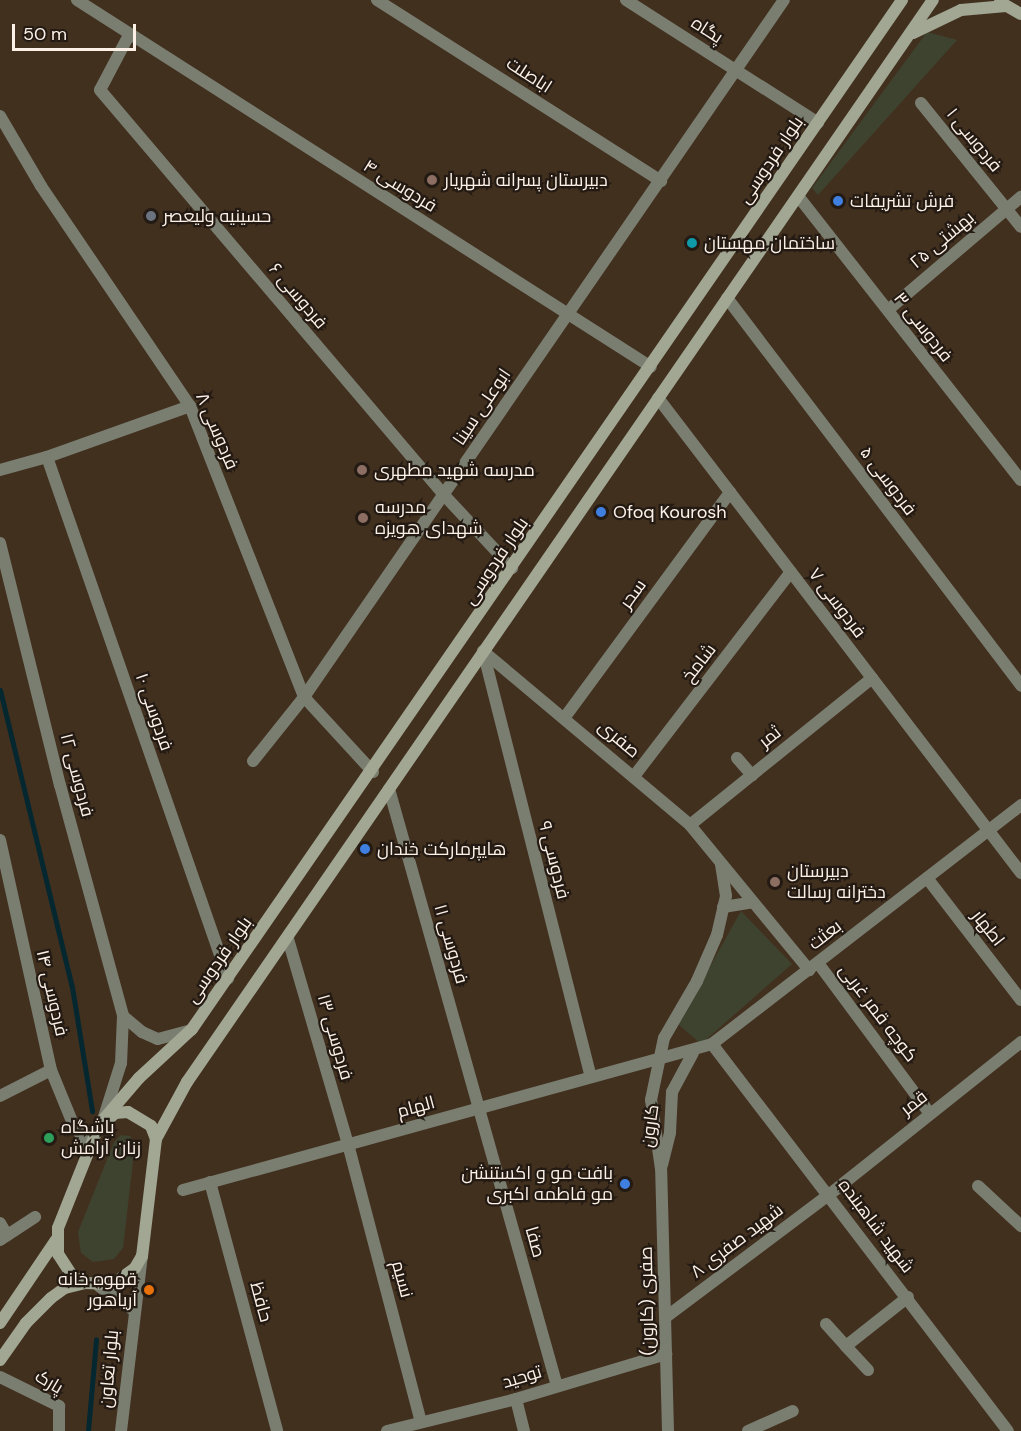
<!DOCTYPE html>
<meta charset="utf-8">
<style>
body{margin:0}
#map{position:relative;width:1021px;height:1431px;overflow:hidden;background:#42301f;font-family:"DM Sans",Cairo,sans-serif}
div>[style]{position:absolute}
[style*='--x']{left:calc(var(--x)*1px);top:calc(var(--y)*1px);width:calc(var(--w)*1px);rotate:calc(var(--a)*1deg)}
.green>*{inset:0;background:#3e432f}
.stream>*{height:5px;margin:-2.5px;padding:0 2.5px;transform-origin:2.5px;border-radius:2.5px;background:#052730}
.minor>*{height:12px;margin:-6px;padding:0 6px;transform-origin:6px;border-radius:6px;background:#7a7e71}
.tertiary>*{height:12px;margin:-6px;padding:0 6px;transform-origin:6px;border-radius:6px;background:#7a7e71}
.secondary>*{height:12px;margin:-6px;padding:0 6px;transform-origin:6px;border-radius:6px;background:#a1a793}
.dots>*{width:16px;height:16px;translate:-50% -50%;box-sizing:border-box;border:3px solid #231a13;border-radius:50%}
span{translate:-50% -50%;white-space:nowrap;text-align:center;line-height:1.15;-webkit-text-stroke:4.5px #231a13;paint-order:stroke}
.street-label{font-size:18px;color:#fdf1e7}
.poi-label{font-size:18px;color:#fdf1e7}
.left{translate:0 -50%;text-align:left}
.right{translate:-100% -50%;text-align:right}
.scale{position:absolute;left:12px;top:24px;width:124px;height:27px;box-sizing:border-box;border:3px solid #fdf1e7;border-top:0;padding-left:8px;font-size:18px;line-height:21px;white-space:nowrap;color:#fdf1e7;-webkit-text-stroke:4px #231a13;paint-order:stroke}
</style>
<div id="map">
<div class="green">
<i style="clip-path:polygon(927px 32px,957px 40px,818px 195px,812px 188px)"></i>
<i style="clip-path:polygon(741px 911px,792px 964px,701px 1044px,678px 1024px)"></i>
<i style="clip-path:polygon(121px 1135px,130px 1136px,135px 1144px,123px 1248px,114px 1259px,93px 1262px,81px 1253px,78px 1232px,114px 1142px)"></i>
</div>
<div class="stream">
<i style="--x:0;--y:690;--w:306;--a:76.4"></i>
<i style="--x:72;--y:987;--w:126;--a:80.8"></i>
<i style="--x:88;--y:1431;--w:92;--a:-85"></i>
</div>
<div class="minor">
<i style="--x:77;--y:0;--w:681;--a:32.59"></i>
<i style="--x:377;--y:0;--w:337;--a:32.5"></i>
<i style="--x:626;--y:0;--w:228;--a:32.6"></i>
<i style="--x:129;--y:35;--w:62;--a:117.8"></i>
<i style="--x:100;--y:90;--w:531;--a:49.66"></i>
<i style="--x:444;--y:495;--w:100;--a:47"></i>
<i style="--x:921;--y:103;--w:159;--a:51.1"></i>
<i style="--x:0;--y:116;--w:81;--a:59.6"></i>
<i style="--x:41;--y:186;--w:266;--a:55.9"></i>
<i style="--x:190;--y:406;--w:313;--a:68.6"></i>
<i style="--x:304;--y:697;--w:102;--a:47.4"></i>
<i style="--x:798;--y:196;--w:361;--a:51.9"></i>
<i style="--x:727;--y:298;--w:487;--a:52.8"></i>
<i style="--x:888;--y:310;--w:175;--a:-40.4"></i>
<i style="--x:658;--y:398;--w:598;--a:52.61"></i>
<i style="--x:47;--y:457;--w:552;--a:70.84"></i>
<i style="--x:0;--y:470;--w:49;--a:-15.5"></i>
<i style="--x:47;--y:457;--w:152;--a:-19.6"></i>
<i style="--x:483;--y:651;--w:270;--a:40"></i>
<i style="--x:690;--y:825;--w:188;--a:50.6"></i>
<i style="--x:483;--y:651;--w:439;--a:75.8"></i>
<i style="--x:565;--y:717;--w:279;--a:-53.7"></i>
<i style="--x:737;--y:758;--w:23;--a:49"></i>
<i style="--x:253;--y:761;--w:82;--a:-51.4"></i>
<i style="--x:304;--y:697;--w:846;--a:-55.45"></i>
<i style="--x:635;--y:775;--w:256;--a:-52.5"></i>
<i style="--x:389;--y:789;--w:620;--a:74.28"></i>
<i style="--x:690;--y:825;--w:234;--a:-38.9"></i>
<i style="--x:927;--y:878;--w:154;--a:52.4"></i>
<i style="--x:723;--y:907;--w:30;--a:-9"></i>
<i style="--x:288;--y:939;--w:214;--a:73.7"></i>
<i style="--x:348;--y:1144;--w:287;--a:75.3"></i>
<i style="--x:818;--y:963;--w:188;--a:53.4"></i>
<i style="--x:712;--y:1044;--w:487;--a:52.6"></i>
<i style="--x:0;--y:1096;--w:57;--a:-27"></i>
<i style="--x:662;--y:1165;--w:34;--a:-76"></i>
<i style="--x:670;--y:1132;--w:40;--a:-87.1"></i>
<i style="--x:672;--y:1092;--w:44;--a:-61.7"></i>
<i style="--x:210;--y:1182;--w:258;--a:74.9"></i>
<i style="--x:978;--y:1186;--w:59;--a:42.9"></i>
<i style="--x:183;--y:1190;--w:549;--a:-15.43"></i>
<i style="--x:712;--y:1044;--w:391;--a:-37.7"></i>
<i style="--x:0;--y:1223;--w:14;--a:60"></i>
<i style="--x:0;--y:1240;--w:42;--a:-33.3"></i>
<i style="--x:666;--y:1317;--w:205;--a:-36.9"></i>
<i style="--x:830;--y:1194;--w:244;--a:-38.5"></i>
<i style="--x:826;--y:1324;--w:30;--a:48"></i>
<i style="--x:868;--y:1370;--w:33;--a:-133"></i>
<i style="--x:846;--y:1346;--w:79;--a:-38.3"></i>
<i style="--x:0;--y:1377;--w:66;--a:26.2"></i>
<i style="--x:59;--y:1406;--w:25;--a:90"></i>
<i style="--x:516;--y:1399;--w:33;--a:76"></i>
<i style="--x:387;--y:1431;--w:133;--a:-13.9"></i>
<i style="--x:516;--y:1399;--w:157;--a:-16.7"></i>
<i style="--x:668;--y:1431;--w:262;--a:-91.5"></i>
<i style="--x:661;--y:1169;--w:70;--a:-98.2"></i>
<i style="--x:651;--y:1100;--w:63;--a:-78.2"></i>
<i style="--x:664;--y:1038;--w:66;--a:-59.9"></i>
<i style="--x:697;--y:981;--w:50;--a:-66.5"></i>
<i style="--x:717;--y:935;--w:40;--a:-77"></i>
<i style="--x:726;--y:896;--w:32;--a:-99"></i>
<i style="--x:748;--y:1431;--w:49;--a:-24"></i>
</div>
<div class="tertiary">
<i style="--x:0;--y:543;--w:249;--a:76.1"></i>
<i style="--x:60;--y:785;--w:239;--a:74.7"></i>
<i style="--x:123;--y:1016;--w:47;--a:92.4"></i>
<i style="--x:121;--y:1063;--w:60;--a:107.5"></i>
<i style="--x:0;--y:840;--w:236;--a:77.5"></i>
<i style="--x:51;--y:1070;--w:61;--a:67.7"></i>
<i style="--x:74;--y:1126;--w:26;--a:51"></i>
<i style="--x:123;--y:1016;--w:25;--a:40"></i>
<i style="--x:142;--y:1032;--w:17;--a:24"></i>
<i style="--x:158;--y:1039;--w:34;--a:-15"></i>
<i style="--x:99;--y:1286;--w:42;--a:35.2"></i>
<i style="--x:121;--y:1431;--w:176;--a:-83.2"></i>
</div>
<div class="secondary">
<i style="--x:1000;--y:2;--w:24;--a:30"></i>
<i style="--x:913;--y:33;--w:53;--a:-25.6"></i>
<i style="--x:961;--y:10;--w:45;--a:-5.1"></i>
<i style="--x:128;--y:1112;--w:27;--a:31"></i>
<i style="--x:151;--y:1126;--w:14;--a:69"></i>
<i style="--x:156;--y:1139;--w:118;--a:96.8"></i>
<i style="--x:142;--y:1256;--w:14;--a:120"></i>
<i style="--x:135;--y:1268;--w:27;--a:144"></i>
<i style="--x:113;--y:1284;--w:28;--a:-178"></i>
<i style="--x:85;--y:1283;--w:13;--a:-153"></i>
<i style="--x:73;--y:1277;--w:27;--a:-123"></i>
<i style="--x:58;--y:1254;--w:26;--a:-90"></i>
<i style="--x:58;--y:1228;--w:105;--a:-68.3"></i>
<i style="--x:97;--y:1130;--w:25;--a:-43"></i>
<i style="--x:115;--y:1113;--w:13;--a:-4"></i>
<i style="--x:103;--y:1120;--w:55;--a:-49.4"></i>
<i style="--x:139;--y:1078;--w:72;--a:-42.8"></i>
<i style="--x:192;--y:1029;--w:1250;--a:-55.39"></i>
<i style="--x:156;--y:1139;--w:65;--a:-61.5"></i>
<i style="--x:187;--y:1082;--w:1314;--a:-55.42"></i>
<i style="--x:0;--y:1323;--w:100;--a:-56"></i>
<i style="--x:0;--y:1360;--w:45;--a:-54.9"></i>
<i style="--x:26;--y:1323;--w:35;--a:-45"></i>
<i style="--x:51;--y:1298;--w:17;--a:-36"></i>
<i style="--x:65;--y:1288;--w:21;--a:-14"></i>
</div>
<div class="dots">
<i style="left:432px;top:180px;background:#8d6e63"></i>
<i style="left:838px;top:201px;background:#3f7fe0"></i>
<i style="left:151px;top:216px;background:#6b7280"></i>
<i style="left:692px;top:243px;background:#0f9aa8"></i>
<i style="left:362px;top:470px;background:#8d6e63"></i>
<i style="left:601px;top:512px;background:#3f7fe0"></i>
<i style="left:363px;top:518px;background:#8d6e63"></i>
<i style="left:365px;top:849px;background:#3f7fe0"></i>
<i style="left:775px;top:882px;background:#8d6e63"></i>
<i style="left:49px;top:1138px;background:#2e9e5b"></i>
<i style="left:625px;top:1184px;background:#3f7fe0"></i>
<i style="left:149px;top:1290px;background:#e8710a"></i>
</div>
<div class="street-label">
<span style="left:707px;top:30px;rotate:33deg">پگاه</span>
<span style="left:529px;top:75px;rotate:33deg">اباصلت</span>
<span style="left:974px;top:140px;rotate:51deg">فردوسی ۱</span>
<span style="left:771px;top:160px;rotate:-56deg">بلوار فردوسی</span>
<span style="left:400px;top:186px;rotate:32deg">فردوسی ۴</span>
<span style="left:942px;top:240px;rotate:-40deg">بهشتی ۲۵</span>
<span style="left:298px;top:296px;rotate:50deg">فردوسی ۶</span>
<span style="left:923px;top:327px;rotate:52deg">فردوسی ۳</span>
<span style="left:482px;top:407px;rotate:-56deg">ابوعلی سینا</span>
<span style="left:217px;top:431px;rotate:67deg">فردوسی ۸</span>
<span style="left:888px;top:481px;rotate:53deg">فردوسی ۵</span>
<span style="left:496px;top:561px;rotate:-56deg">بلوار فردوسی</span>
<span style="left:633px;top:594px;rotate:-54deg">سحر</span>
<span style="left:837px;top:603px;rotate:53deg">فردوسی ۷</span>
<span style="left:699px;top:663px;rotate:-52deg">شامخ</span>
<span style="left:154px;top:712px;rotate:71deg">فردوسی ۱۰</span>
<span style="left:770px;top:737px;rotate:-39deg">ثمر</span>
<span style="left:619px;top:739px;rotate:40deg">صفری</span>
<span style="left:77px;top:775px;rotate:75deg">فردوسی ۱۲</span>
<span style="left:554px;top:860px;rotate:76deg">فردوسی ۹</span>
<span style="left:988px;top:928px;rotate:52deg">اطهار</span>
<span style="left:825px;top:935px;rotate:-38deg">بعثت</span>
<span style="left:451px;top:944px;rotate:74deg">فردوسی ۱۱</span>
<span style="left:219px;top:960px;rotate:-55deg">بلوار فردوسی</span>
<span style="left:52px;top:993px;rotate:77deg">فردوسی ۱۴</span>
<span style="left:878px;top:1013px;rotate:53deg">کوچه قمر غربی</span>
<span style="left:335px;top:1037px;rotate:74deg">فردوسی ۱۳</span>
<span style="left:914px;top:1103px;rotate:-38deg">قمر</span>
<span style="left:416px;top:1107px;rotate:-15deg">الهام</span>
<span style="left:650px;top:1126px;rotate:-82deg">کارون</span>
<span style="left:876px;top:1226px;rotate:53deg">شهید شاهبنده</span>
<span style="left:737px;top:1241px;rotate:-37deg">شهید صفری ۸</span>
<span style="left:535px;top:1242px;rotate:74deg">صفا</span>
<span style="left:402px;top:1279px;rotate:75deg">نسیم</span>
<span style="left:647px;top:1301px;rotate:-91deg">صفری (کارون)</span>
<span style="left:261px;top:1302px;rotate:75deg">حافظ</span>
<span style="left:109px;top:1369px;rotate:-85deg">بلوار تعاون</span>
<span style="left:522px;top:1377px;rotate:-17deg">توحید</span>
<span style="left:49px;top:1382px;rotate:31deg">پارک</span>
</div>
<div class="poi-label">
<span class="left" style="left:444px;top:180px">دبیرستان پسرانه شهریار</span>
<span class="left" style="left:850px;top:201px">فرش تشریفات</span>
<span class="left" style="left:163px;top:216px">حسینیه ولیعصر</span>
<span class="left" style="left:704px;top:243px">ساختمان مهستان</span>
<span class="left" style="left:374px;top:470px">مدرسه شهید مطهری</span>
<span class="left" style="left:375px;top:518px">مدرسه<br>شهدای هویزه</span>
<span class="left" style="left:613px;top:512px">Ofoq Kourosh</span>
<span class="left" style="left:377px;top:849px">هایپرمارکت خندان</span>
<span class="left" style="left:787px;top:882px">دبیرستان<br>دخترانه رسالت</span>
<span class="left" style="left:61px;top:1138px">باشگاه<br>زنان آرامش</span>
<span class="right" style="left:613px;top:1184px">بافت مو و اکستنشن<br>مو فاطمه اکبری</span>
<span class="right" style="left:137px;top:1290px">قهوه خانه<br>آریاهور</span>
</div>
<div class="scale">50 m</div>
</div>
